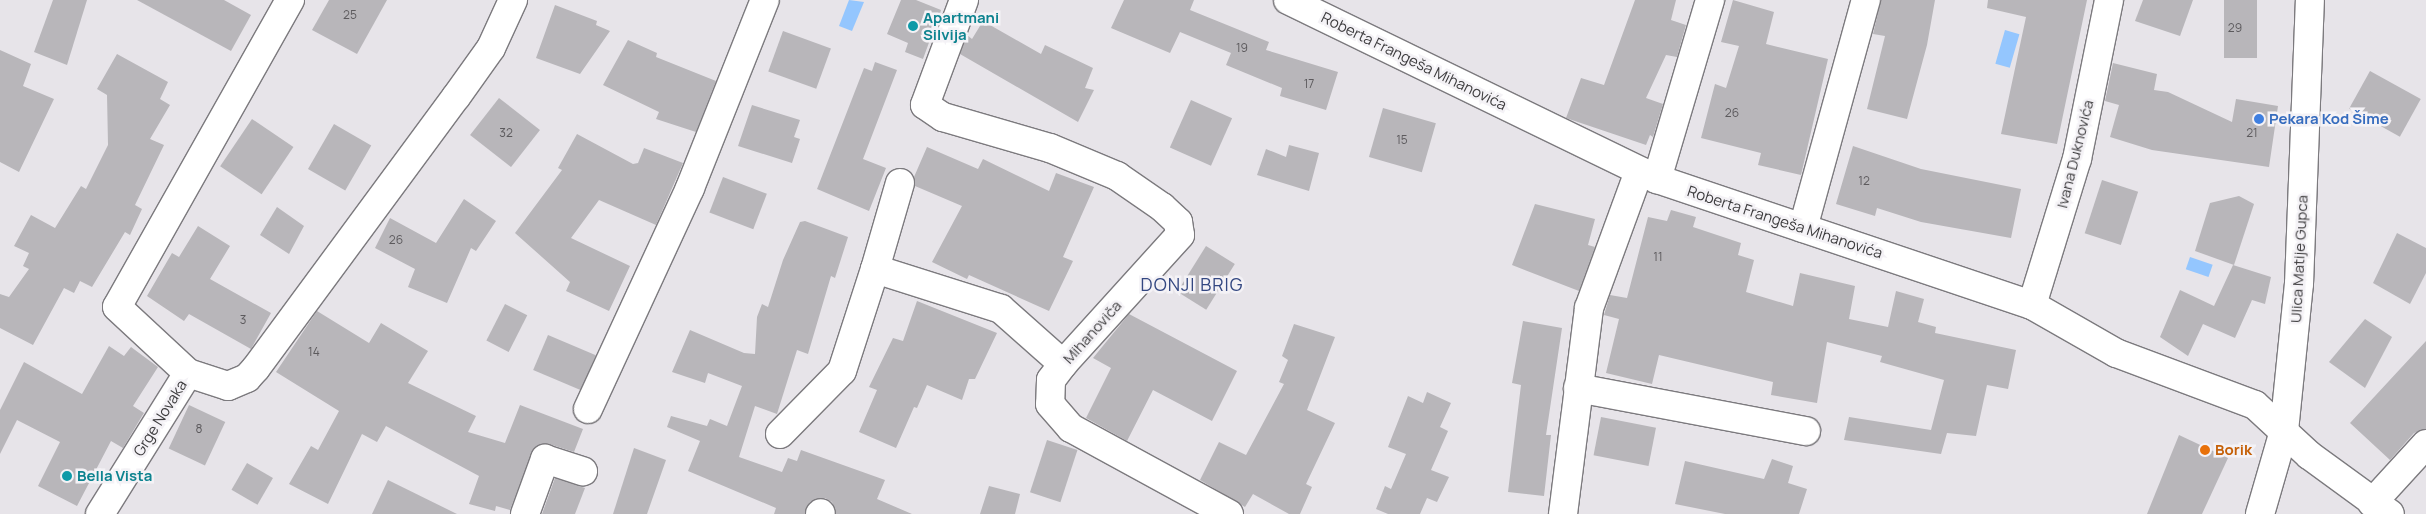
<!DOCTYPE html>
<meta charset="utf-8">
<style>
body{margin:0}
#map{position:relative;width:2426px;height:514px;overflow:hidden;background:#e7e4e9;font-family:Manrope,sans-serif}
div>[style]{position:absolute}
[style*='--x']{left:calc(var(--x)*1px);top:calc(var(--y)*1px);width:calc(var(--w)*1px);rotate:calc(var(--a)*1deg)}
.water>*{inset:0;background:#94c6fe;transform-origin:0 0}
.building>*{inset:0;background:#b8b6ba;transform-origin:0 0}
.roads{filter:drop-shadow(1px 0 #7c7a7e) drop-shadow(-1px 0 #7c7a7e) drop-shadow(0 1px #7c7a7e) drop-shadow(0 -1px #7c7a7e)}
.minor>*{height:28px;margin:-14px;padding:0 14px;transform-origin:14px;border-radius:14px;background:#fff}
.dots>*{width:14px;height:14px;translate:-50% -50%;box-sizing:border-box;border:2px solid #f4f2f6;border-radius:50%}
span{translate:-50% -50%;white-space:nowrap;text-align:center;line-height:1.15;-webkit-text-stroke:5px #f4f2f6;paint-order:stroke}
.number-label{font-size:12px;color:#5c5a5d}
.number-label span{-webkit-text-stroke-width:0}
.culture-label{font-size:15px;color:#0d838f;font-weight:700}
.left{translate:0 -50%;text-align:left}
.street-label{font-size:15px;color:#3d3c3e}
.shop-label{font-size:15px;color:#366cbe;font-weight:700}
.food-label{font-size:15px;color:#c56008;font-weight:700}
.quarter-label{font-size:18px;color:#334781;letter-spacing:1px}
</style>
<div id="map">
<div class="water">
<i style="clip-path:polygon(849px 0,864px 2px,852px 31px,839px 26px)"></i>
<i style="left:2005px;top:30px;width:15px;height:35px;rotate:16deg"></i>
<i style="left:2190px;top:257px;width:24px;height:13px;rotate:19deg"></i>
</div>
<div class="building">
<i style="clip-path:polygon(53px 0,87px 0,67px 65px,34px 52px)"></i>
<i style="clip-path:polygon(137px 0,224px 0,251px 15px,231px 51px)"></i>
<i style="clip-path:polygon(329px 0,387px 0,357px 54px,312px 30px)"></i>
<i style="clip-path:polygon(901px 0,916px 0,941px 10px,933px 39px,931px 37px,923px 59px,905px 52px,908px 43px,887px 34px)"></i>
<i style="clip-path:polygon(1124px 0,1194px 0,1190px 10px,1269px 42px,1266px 50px,1338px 72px,1326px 110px,1280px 96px,1282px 88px,1226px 65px,1231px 53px,1180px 32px,1170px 53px,1111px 28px)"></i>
<i style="clip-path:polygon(1635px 0,1676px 0,1671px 20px,1686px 25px,1677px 57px,1666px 55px,1646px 98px,1663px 104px,1653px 137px,1650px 135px,1646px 145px,1566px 118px,1581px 78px,1604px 85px)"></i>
<i style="clip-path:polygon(1733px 0,1774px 12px,1766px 44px,1828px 59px,1801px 175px,1758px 165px,1761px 153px,1701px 138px,1715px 84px,1726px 88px,1739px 46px,1721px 42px)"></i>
<i style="clip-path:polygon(1881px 0,1935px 0,1927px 45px,1907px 119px,1867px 109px,1885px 36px,1873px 34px)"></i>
<i style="clip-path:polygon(1988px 0,2087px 0,2057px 144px,2001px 134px,2026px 17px,1987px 8px)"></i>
<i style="clip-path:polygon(2143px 0,2193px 0,2180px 36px,2135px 21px)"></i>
<i style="left:2224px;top:0;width:33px;height:58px"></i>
<i style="clip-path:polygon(555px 5px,597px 21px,596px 25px,610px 31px,580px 74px,536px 58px)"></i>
<i style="clip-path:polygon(983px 21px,1041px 54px,1045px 45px,1093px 68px,1085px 88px,1094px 90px,1078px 122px,960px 54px,967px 35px,972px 39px)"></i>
<i style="left:783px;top:31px;width:51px;height:43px;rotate:20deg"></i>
<i style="clip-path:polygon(628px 40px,657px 53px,656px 57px,716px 81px,696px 132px,656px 119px,659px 112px,603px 85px)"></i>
<i style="clip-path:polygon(0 50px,31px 64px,23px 86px,54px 99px,19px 172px,0 162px)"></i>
<i style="clip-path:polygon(117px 54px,168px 82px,160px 99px,170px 105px,150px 139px,164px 145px,135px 205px,142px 209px,130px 235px,125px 232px,92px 287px,80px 281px,74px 293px,64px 288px,33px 345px,0 328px,0 294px,9px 297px,29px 269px,23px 266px,29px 253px,14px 246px,31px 215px,55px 228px,81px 186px,86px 189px,108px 145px,107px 95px,97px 89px)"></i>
<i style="clip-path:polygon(875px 62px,897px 70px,863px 159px,886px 168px,869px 211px,817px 189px,864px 68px,872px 71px)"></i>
<i style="clip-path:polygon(2113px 63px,2157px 74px,2154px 90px,2168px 92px,2232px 122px,2236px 99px,2278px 106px,2269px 167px,2152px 150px,2110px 137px,2119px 105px,2105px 101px)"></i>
<i style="left:2370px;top:71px;width:58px;height:43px;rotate:29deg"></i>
<i style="left:499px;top:98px;width:52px;height:47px;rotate:38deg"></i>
<i style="left:1191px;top:100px;width:45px;height:52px;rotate:24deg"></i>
<i style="clip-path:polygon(752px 105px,800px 120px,794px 137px,800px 139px,792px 163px,738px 146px)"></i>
<i style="left:1383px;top:108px;width:55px;height:51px;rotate:16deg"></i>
<i style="left:252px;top:119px;width:50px;height:57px;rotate:34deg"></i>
<i style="left:334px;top:124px;width:43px;height:52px;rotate:30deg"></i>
<i style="clip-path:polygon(577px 134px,633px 164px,638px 163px,644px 148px,683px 163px,656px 225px,599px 200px,571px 238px,630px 266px,609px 311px,566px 291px,570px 282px,515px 233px,562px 170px,558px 168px)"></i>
<i style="clip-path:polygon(1289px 145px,1319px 153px,1309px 191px,1257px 175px,1266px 149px,1286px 157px)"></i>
<i style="clip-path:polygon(1853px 146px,1921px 169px,2021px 189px,2011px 238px,1921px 222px,1877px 208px,1875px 216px,1836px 204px)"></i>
<i style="clip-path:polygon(927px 147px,978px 169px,983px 159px,1049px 191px,1056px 173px,1094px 187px,1063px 257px,1073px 261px,1049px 311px,969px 275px,967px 279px,932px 262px,962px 206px,915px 186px,914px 177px)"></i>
<i style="left:723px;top:177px;width:47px;height:38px;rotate:21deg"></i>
<i style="left:2102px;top:180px;width:38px;height:56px;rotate:18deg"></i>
<i style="clip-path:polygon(2239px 196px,2254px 204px,2234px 265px,2195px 251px,2210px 203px)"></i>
<i style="clip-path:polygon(464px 199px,496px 221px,476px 251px,471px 248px,447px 303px,408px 287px,415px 269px,375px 248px,390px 218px,436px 243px)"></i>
<i style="clip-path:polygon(1535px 204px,1595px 219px,1588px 245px,1595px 247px,1579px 291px,1512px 265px)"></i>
<i style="clip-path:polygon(277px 207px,304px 226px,289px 254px,260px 235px)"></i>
<i style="clip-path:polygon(1671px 210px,1696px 217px,1693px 227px,1741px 243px,1738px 255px,1754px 260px,1746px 292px,1793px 306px,1800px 273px,1855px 286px,1849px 319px,1888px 327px,1896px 291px,1924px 299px,1918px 322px,1936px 327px,1935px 333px,2016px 350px,2008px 389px,1987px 385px,1976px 436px,1947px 433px,1941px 454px,1844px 440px,1849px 417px,1931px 430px,1944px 380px,1880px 362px,1882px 356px,1827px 342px,1817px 403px,1771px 395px,1773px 382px,1659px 355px,1652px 384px,1606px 373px,1619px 319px,1604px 315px,1610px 295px,1627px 298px,1648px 217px,1667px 221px)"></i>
<i style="clip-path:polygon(805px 221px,848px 237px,835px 278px,831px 276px,808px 354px,797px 350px,777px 414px,755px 406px,739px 457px,782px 472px,788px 458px,797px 461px,801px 450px,885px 480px,877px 499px,912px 514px,836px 514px,832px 502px,825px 498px,810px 502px,805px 514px,774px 514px,776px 508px,688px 471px,700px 441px,667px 427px,671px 416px,707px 426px,710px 419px,727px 426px,742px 386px,708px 373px,705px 383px,672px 372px,690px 330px,744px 353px,755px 354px,757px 317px,762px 304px,768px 307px,783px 260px,800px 222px)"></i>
<i style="clip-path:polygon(198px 226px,230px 246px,210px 279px,271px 313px,251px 349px,189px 314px,184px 321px,147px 296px,172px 253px,179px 257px)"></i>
<i style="clip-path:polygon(2397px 233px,2426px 248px,2426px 273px,2410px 304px,2373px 283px)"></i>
<i style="left:1206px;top:246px;width:34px;height:54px;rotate:32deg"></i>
<i style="clip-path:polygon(2233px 265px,2271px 277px,2265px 304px,2252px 300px,2235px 338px,2203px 324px,2188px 356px,2160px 337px,2180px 290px,2214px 306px)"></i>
<i style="clip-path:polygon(917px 301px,997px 333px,975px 379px,969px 379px,962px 400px,927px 385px,917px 408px,914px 407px,896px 448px,859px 432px,877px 390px,869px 387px,893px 338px,903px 341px)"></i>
<i style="left:505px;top:304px;width:25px;height:41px;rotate:27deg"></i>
<i style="clip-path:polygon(317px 311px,369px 343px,381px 323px,428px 351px,408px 383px,476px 416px,468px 432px,505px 443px,520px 405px,583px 429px,574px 452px,549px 444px,534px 448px,510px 510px,496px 506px,495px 511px,469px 504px,479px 476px,386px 426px,377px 442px,362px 434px,328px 504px,289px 484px,311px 446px,318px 450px,339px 411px,276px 372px)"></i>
<i style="clip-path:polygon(1129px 314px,1237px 371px,1212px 421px,1153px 390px,1127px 441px,1086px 418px,1111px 368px,1093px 358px)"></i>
<i style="clip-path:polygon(2365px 319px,2392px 337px,2365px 388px,2329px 362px)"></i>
<i style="clip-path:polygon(1523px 321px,1562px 328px,1546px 435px,1551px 435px,1544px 496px,1508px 492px,1521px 385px,1512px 383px)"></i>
<i style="clip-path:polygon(1294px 324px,1335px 337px,1307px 410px,1335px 423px,1306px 484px,1312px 487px,1300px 514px,1289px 514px,1253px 494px,1245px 507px,1200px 480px,1219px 442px,1246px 455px,1284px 384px,1279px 382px,1288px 360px,1282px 356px)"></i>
<i style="left:548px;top:335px;width:52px;height:38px;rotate:23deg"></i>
<i style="clip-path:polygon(2426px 341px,2426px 429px,2414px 433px,2390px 460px,2350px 423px)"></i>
<i style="clip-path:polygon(109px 346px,124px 356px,131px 347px,158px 367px,133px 406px,144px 413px,142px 416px,123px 448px,111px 441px,77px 506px,38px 486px,60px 442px,17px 420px,0 454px,0 410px,24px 362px,82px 394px)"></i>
<i style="clip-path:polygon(1427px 392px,1451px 403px,1440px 427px,1448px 431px,1431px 470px,1449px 477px,1437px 502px,1427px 498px,1420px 514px,1388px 514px,1376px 509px,1385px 486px,1391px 489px,1406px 454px,1388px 447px,1408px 396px,1423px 403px)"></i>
<i style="left:189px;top:405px;width:40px;height:48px;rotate:25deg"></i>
<i style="left:1601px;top:417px;width:56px;height:39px;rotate:11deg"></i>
<i style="clip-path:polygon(2179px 435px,2228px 458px,2202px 514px,2147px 514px)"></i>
<i style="left:1047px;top:440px;width:32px;height:55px;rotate:18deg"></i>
<i style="clip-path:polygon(634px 448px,666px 460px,647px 514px,613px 514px)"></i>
<i style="clip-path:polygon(1772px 459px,1793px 466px,1788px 483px,1807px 489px,1799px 514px,1725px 514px,1675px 504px,1685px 461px,1764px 479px)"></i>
<i style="left:247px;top:463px;width:30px;height:31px;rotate:30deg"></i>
<i style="clip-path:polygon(555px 478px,585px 488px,575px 514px,542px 514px)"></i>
<i style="clip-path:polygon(388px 480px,457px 514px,372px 514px)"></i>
<i style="clip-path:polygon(989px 486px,1020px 494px,1015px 514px,980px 514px)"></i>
</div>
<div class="roads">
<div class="minor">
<i style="--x:290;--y:0;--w:352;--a:119.4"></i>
<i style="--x:117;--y:307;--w:97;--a:42.9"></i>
<i style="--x:188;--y:373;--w:42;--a:18"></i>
<i style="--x:228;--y:386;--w:21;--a:-23"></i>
<i style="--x:247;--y:378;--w:13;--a:-48"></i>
<i style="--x:256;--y:368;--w:337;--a:-53.6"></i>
<i style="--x:456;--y:97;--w:60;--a:-54.5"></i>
<i style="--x:491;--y:48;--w:53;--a:-65.4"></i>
<i style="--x:964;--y:0;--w:112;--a:110.4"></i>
<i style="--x:925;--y:105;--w:22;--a:34"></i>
<i style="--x:943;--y:117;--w:111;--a:16.2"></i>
<i style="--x:1050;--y:148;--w:73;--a:22.7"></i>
<i style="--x:1117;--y:176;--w:55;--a:34.6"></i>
<i style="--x:1162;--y:207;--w:22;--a:43"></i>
<i style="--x:1178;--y:222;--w:13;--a:81"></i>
<i style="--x:1180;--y:235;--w:174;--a:132.2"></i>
<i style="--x:1063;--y:364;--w:20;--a:127"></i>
<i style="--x:1051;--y:380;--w:24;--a:92"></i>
<i style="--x:1050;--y:404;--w:32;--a:49"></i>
<i style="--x:1071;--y:428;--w:180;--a:28.6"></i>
<i style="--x:1288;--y:0;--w:410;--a:25.9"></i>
<i style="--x:1657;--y:179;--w:396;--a:18.6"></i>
<i style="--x:2032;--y:305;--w:97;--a:29.7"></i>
<i style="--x:2116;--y:353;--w:148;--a:20.5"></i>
<i style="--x:2255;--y:405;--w:74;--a:42.8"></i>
<i style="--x:2309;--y:455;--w:100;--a:36.1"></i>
<i style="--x:1657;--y:179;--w:187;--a:-73.5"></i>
<i style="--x:900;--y:183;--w:90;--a:106.2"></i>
<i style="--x:875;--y:269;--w:132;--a:17.6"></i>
<i style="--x:1001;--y:309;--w:83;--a:41.6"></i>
<i style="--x:1803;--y:228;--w:237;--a:-74.6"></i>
<i style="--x:2032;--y:305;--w:153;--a:-72.9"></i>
<i style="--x:2077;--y:159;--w:162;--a:-78.6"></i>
<i style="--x:1578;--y:388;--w:232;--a:10.7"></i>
<i style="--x:588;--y:409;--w:243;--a:-65.2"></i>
<i style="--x:690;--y:188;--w:202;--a:-68.3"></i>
<i style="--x:780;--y:434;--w:88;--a:-45.5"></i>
<i style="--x:842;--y:371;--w:107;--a:-72.1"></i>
<i style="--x:2372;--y:503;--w:80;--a:-47.5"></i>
<i style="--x:100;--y:514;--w:166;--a:-58"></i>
<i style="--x:525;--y:514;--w:59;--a:-70"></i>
<i style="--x:545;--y:459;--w:40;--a:18"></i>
<i style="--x:820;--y:514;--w:1;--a:-45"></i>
<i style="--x:1563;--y:514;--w:208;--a:-82.8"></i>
<i style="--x:1589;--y:308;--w:146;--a:-69.9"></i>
<i style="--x:2260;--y:514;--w:86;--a:-73.9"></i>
<i style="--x:2284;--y:431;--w:148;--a:-84.2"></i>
<i style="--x:2299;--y:284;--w:284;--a:-87.8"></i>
</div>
</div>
<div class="dots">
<i style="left:913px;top:26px;background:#0f9aa8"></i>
<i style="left:2259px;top:119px;background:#3f7fe0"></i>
<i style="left:2205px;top:450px;background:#e8710a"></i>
<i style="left:67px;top:476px;background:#0f9aa8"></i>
</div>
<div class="number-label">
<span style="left:350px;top:15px">25</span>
<span style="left:2235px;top:28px">29</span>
<span style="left:1242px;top:48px">19</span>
<span style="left:1309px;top:84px">17</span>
<span style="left:1732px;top:113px">26</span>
<span style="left:506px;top:133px">32</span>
<span style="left:2252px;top:133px">21</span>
<span style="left:1402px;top:140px">15</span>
<span style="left:1864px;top:181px">12</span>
<span style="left:396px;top:240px">26</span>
<span style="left:1658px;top:257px">11</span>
<span style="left:243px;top:320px">3</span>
<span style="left:314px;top:352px">14</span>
<span style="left:199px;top:429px">8</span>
</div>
<div class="culture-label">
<span class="left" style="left:923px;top:26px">Apartmani<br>Silvija</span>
<span class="left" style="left:77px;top:476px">Bella Vista</span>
</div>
<div class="street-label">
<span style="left:1414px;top:61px;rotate:26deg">Roberta Frangeša Mihanovića</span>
<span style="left:2075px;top:154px;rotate:-76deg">Ivana Duknovića</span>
<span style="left:1785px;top:222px;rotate:18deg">Roberta Frangeša Mihanovića</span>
<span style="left:2299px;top:259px;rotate:-87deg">Ulica Matije Gupca</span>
<span style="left:1092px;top:332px;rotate:-48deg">Mihanoviča</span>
<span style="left:160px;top:418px;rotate:-58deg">Grge Novaka</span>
</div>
<div class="shop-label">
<span class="left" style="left:2269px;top:119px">Pekara Kod Šime</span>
</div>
<div class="food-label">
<span class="left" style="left:2215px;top:450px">Borik</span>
</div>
<div class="quarter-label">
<span style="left:1192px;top:284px">DONJI BRIG</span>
</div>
</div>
